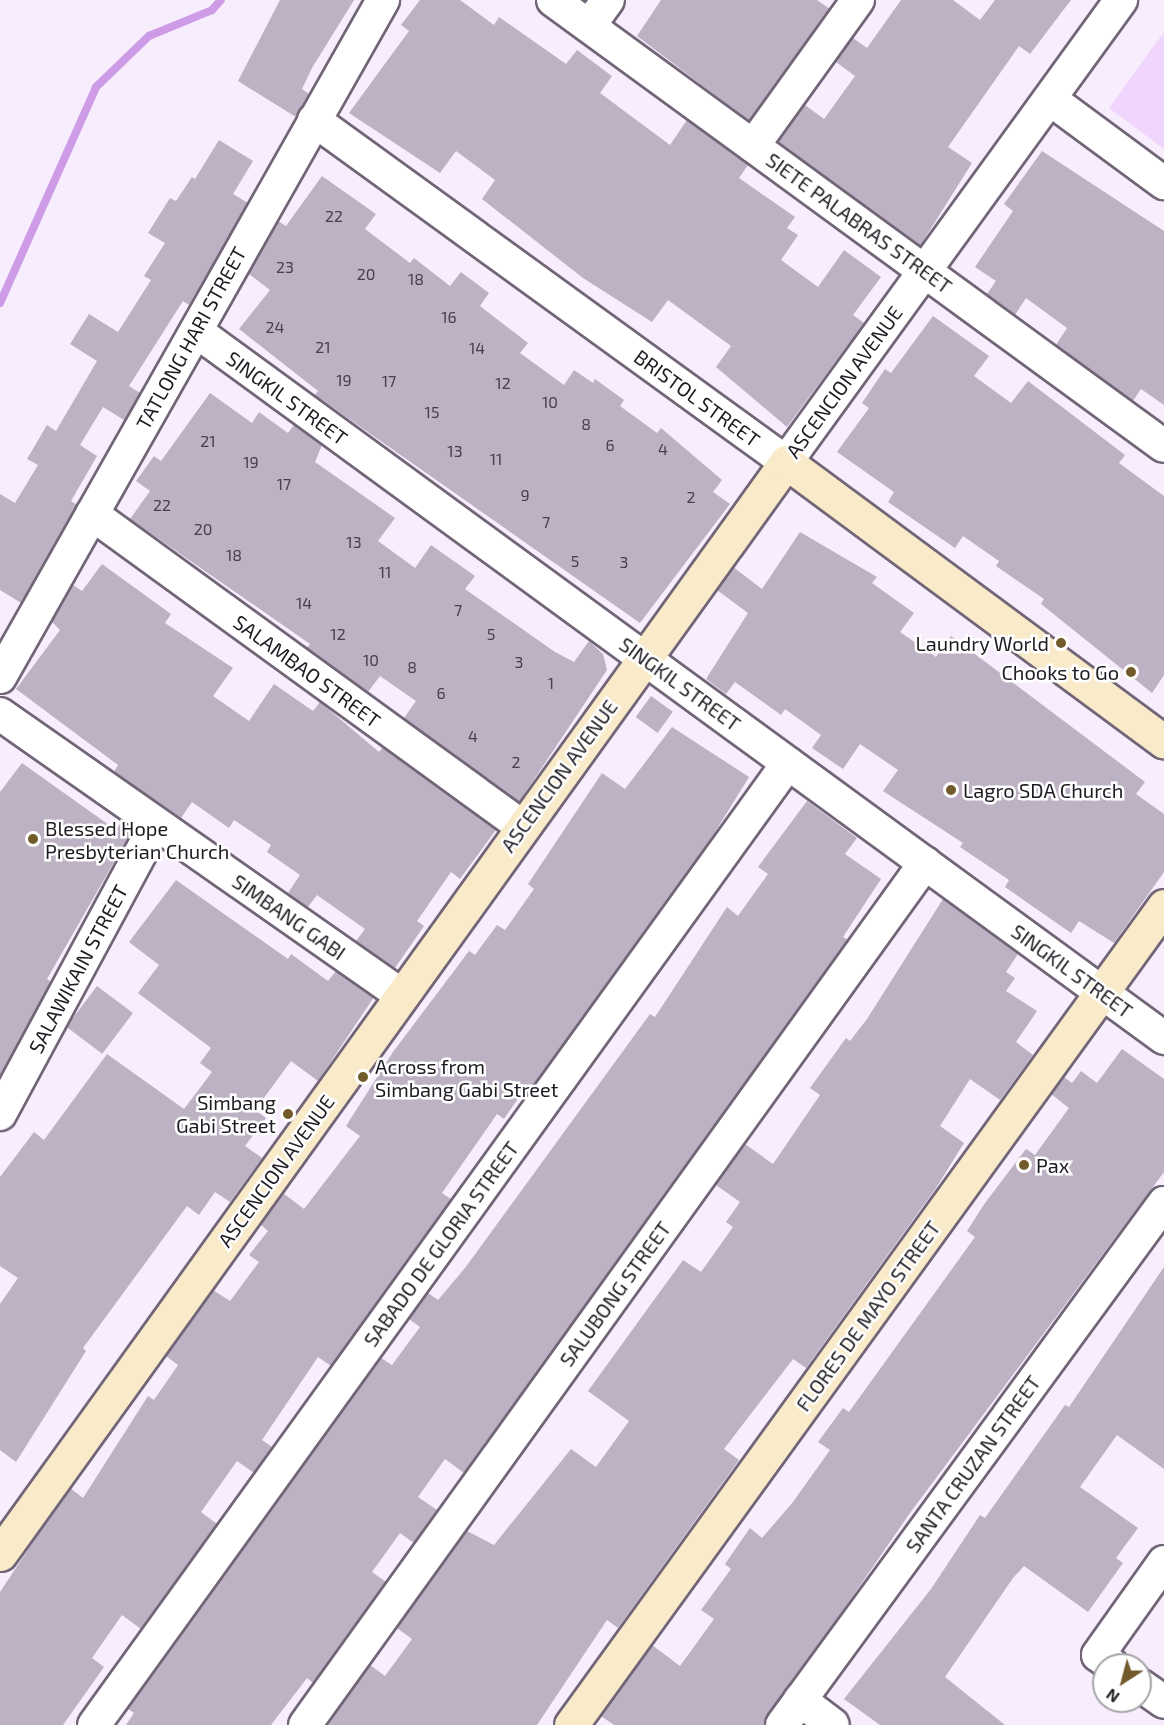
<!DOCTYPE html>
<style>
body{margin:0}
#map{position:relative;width:1164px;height:1725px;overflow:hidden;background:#f7edfd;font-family:"Exo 2",sans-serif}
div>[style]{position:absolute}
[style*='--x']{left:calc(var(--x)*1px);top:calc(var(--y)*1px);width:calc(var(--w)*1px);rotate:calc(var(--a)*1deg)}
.green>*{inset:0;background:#f0d5fd}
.stream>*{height:8px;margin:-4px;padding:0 4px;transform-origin:4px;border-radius:4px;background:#ce9ce7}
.building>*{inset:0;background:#bdb1c4;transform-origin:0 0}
.roads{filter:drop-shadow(2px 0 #716577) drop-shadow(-2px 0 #716577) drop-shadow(0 2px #716577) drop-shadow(0 -2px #716577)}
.street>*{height:32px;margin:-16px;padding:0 16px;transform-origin:16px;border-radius:16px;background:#fff}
.secondary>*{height:33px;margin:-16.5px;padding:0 16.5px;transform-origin:16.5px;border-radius:16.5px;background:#f9eac9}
.dots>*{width:16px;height:16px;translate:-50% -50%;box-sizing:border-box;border:3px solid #fff;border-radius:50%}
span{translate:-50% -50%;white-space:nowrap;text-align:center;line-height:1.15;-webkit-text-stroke:5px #fff;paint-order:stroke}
.number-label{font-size:16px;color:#46404a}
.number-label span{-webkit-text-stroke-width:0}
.street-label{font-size:20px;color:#1f1b22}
.poi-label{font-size:20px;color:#1f1b22}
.right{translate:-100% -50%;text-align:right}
.left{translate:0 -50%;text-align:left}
.north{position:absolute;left:1092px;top:1653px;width:60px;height:60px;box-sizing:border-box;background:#fff;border:2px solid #a5a4a7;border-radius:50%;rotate:216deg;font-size:16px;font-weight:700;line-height:24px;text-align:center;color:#1f1b22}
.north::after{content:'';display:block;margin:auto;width:21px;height:27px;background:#725b2b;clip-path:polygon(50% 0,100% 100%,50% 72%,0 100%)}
</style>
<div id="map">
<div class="green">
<i style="clip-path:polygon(1164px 32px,1164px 149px,1109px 108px)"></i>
</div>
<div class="stream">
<i style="--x:0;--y:303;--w:236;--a:-66"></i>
<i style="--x:96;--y:87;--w:74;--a:-43.9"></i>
<i style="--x:149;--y:36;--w:68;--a:-22.4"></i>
<i style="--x:212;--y:10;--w:13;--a:-48"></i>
</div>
<div class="building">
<i style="clip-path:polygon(280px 0,354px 0,312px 68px,302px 89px,309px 94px,296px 117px,238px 81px)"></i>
<i style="clip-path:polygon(420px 0,460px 0,494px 25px,499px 17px,566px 64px,577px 50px,612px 76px,600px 93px,670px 145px,687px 120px,748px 165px,739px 178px,795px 217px,787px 228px,798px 235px,781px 260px,818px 287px,844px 250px,881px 277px,853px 315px,864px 323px,787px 427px,716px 367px,731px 346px,668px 300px,652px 322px,583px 278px,482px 199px,495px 180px,456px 151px,440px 173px,349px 113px,409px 31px,401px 25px)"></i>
<i style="clip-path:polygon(661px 0,817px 0,830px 9px,749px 121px,637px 36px)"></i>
<i style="clip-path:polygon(901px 0,953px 0,980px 20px,995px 0,1071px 0,1030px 54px,1019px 46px,948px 147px,972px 163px,920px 246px,778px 142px,805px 105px,824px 119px,855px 76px,836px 62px,853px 38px,867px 48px)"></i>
<i style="clip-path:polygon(219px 140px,253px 161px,233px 194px,248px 203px,189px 305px,183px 301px,129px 386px,140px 393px,124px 420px,103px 407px,80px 445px,97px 456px,71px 501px,77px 505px,21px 603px,0 590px,0 494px,15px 503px,38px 465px,27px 459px,47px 425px,56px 431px,97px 361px,70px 344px,89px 314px,118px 332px,151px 280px,144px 276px,165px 243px,148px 233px,170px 198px,176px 201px,192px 177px,195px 179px)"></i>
<i style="clip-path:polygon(1042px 151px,1164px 231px,1164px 405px,1141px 389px,1133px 401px,1056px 345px,1067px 328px,1026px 298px,1015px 315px,987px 294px,996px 281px,975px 267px,1013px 211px,1004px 204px)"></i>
<i style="clip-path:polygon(322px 176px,376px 214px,365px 229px,410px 263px,414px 258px,450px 286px,461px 272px,489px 293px,480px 306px,528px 343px,520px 353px,564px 385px,574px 370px,593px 383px,595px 379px,624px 400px,620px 406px,657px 433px,661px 428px,722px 480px,713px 492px,730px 504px,640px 623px,315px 395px,318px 391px,239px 329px,270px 290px,249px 274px,278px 221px,286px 226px)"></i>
<i style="clip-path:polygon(933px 316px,989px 356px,974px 376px,1011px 403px,1028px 381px,1125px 455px,1119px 463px,1164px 496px,1164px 675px,1152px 693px,1041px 604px,1044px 599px,996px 566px,999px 561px,963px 536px,955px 548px,888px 502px,894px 492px,837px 452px,869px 408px,862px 403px,885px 369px,891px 373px)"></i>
<i style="clip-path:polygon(210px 393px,252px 423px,259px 412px,288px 433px,294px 425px,322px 445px,315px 462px,395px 518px,378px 541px,415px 568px,431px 545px,475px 576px,465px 589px,555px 652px,574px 662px,589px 641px,603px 654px,607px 670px,519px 802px,404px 718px,416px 701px,380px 676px,368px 692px,307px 648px,310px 644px,130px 519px,150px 491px,136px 481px,154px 456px,161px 461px)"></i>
<i style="clip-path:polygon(800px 532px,877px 577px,872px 583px,914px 613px,900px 632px,936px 657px,951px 636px,1145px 782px,1136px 794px,1164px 814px,1164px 872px,1114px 943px,1079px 921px,1071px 933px,1005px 887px,1009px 880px,960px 847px,963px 843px,883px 791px,898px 770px,860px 744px,843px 769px,812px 748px,821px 735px,785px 709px,781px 715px,735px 682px,726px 694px,706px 679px,748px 613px,717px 590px,733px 567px,762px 589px)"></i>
<i style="clip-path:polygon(102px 564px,171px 614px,165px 623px,233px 668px,213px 696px,249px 721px,274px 684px,313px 711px,320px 702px,379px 752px,383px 747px,496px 830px,460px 879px,451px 872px,417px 921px,424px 926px,395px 968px,356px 941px,365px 929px,317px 895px,308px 907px,288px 893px,300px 875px,267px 852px,271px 845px,234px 820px,229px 828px,192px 802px,181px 818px,114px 772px,118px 765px,16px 689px,60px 630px,52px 622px,73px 585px,82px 591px)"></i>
<i style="left:651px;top:696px;width:27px;height:26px;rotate:36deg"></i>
<i style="clip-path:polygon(672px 727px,749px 777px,712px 837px,528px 1093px,524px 1090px,504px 1119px,497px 1114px,442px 1193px,451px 1199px,331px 1366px,318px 1357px,262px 1440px,272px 1447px,254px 1473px,237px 1461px,201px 1512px,217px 1524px,141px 1629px,122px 1615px,92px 1658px,104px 1667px,63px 1725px,0 1725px,0 1592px,43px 1527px,70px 1488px,83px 1498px,148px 1396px,154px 1400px,178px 1365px,166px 1356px,213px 1290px,230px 1301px,259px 1262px,249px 1255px,268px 1231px,260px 1224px,283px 1193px,304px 1209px,360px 1136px,346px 1126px,393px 1052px,469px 951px,475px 955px,497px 925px,505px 930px,534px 889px,528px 884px,602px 773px,625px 789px)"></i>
<i style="clip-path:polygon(22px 763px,116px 830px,122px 821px,133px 829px,47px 979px,51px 982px,0 1076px,0 792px)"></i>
<i style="clip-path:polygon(807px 801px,857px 838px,845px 854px,881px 879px,843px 937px,848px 940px,464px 1473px,445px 1459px,418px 1497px,437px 1510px,414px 1543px,400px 1533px,372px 1572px,386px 1582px,313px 1683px,307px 1678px,271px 1725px,126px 1725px,134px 1713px,128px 1709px,381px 1358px,392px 1365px,420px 1327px,409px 1319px,428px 1293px,438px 1300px,465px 1268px,650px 1014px,655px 1017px,727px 907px,738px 916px,768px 874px,758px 867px)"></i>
<i style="clip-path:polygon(176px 880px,288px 959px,291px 954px,328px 981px,336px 971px,374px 997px,318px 1081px,291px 1061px,255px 1110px,266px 1118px,245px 1146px,262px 1158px,230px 1202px,215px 1192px,199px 1215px,187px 1206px,83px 1348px,86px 1351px,16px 1462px,0 1450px,0 1304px,18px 1278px,0 1266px,0 1177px,34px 1132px,44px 1140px,107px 1054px,184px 1109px,212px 1072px,200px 1063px,211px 1048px,138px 993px,159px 965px,129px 942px)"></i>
<i style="clip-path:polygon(943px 899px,1018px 954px,1006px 972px,1015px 978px,1006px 991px,1037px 1011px,1016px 1042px,1033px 1055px,1000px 1100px,970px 1079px,940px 1126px,964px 1143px,936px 1188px,806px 1368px,793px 1359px,724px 1449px,739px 1460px,618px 1628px,607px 1620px,537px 1725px,328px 1725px,370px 1665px,385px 1676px,412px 1639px,397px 1628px,467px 1531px,494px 1545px,571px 1449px,596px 1467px,629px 1421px,588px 1391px,683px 1260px,701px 1272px,733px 1227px,726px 1222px,740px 1202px,716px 1185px,745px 1144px,773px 1164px,820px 1095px,810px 1088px,846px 1038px,850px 1041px,867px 1019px)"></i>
<i style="left:97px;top:986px;width:45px;height:51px;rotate:37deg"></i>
<i style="clip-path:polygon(1122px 1049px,1164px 1079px,1164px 1172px,910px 1513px,764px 1725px,614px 1725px,601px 1716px,652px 1645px,680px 1666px,714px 1619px,701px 1610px,731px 1569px,725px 1564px,750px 1528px,762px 1538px,793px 1502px,830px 1450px,818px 1442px,843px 1408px,849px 1412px,975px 1237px,967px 1231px,985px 1203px,1026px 1149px,1035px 1155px,1069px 1108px,1051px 1094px,1064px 1077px,1072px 1083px,1081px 1071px,1097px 1083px)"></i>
<i style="clip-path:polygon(1164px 1267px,1164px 1469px,1117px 1435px,1080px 1487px,1138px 1528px,1116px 1558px,1123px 1563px,1088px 1612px,1024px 1566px,1013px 1578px,945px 1677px,1005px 1725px,880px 1725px,844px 1699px,931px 1589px,980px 1515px,985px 1518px,1065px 1405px,1069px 1407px)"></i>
</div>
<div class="roads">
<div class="street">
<i style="--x:553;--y:0;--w:756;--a:36.13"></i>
<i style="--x:589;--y:26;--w:32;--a:-54"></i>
<i style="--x:1050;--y:99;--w:142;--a:36.4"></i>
<i style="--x:314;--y:120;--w:583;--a:35.93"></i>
<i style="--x:786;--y:462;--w:571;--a:-54.05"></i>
<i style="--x:753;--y:146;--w:180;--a:-54.3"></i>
<i style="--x:196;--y:331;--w:1199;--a:36.14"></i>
<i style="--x:92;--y:514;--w:533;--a:35.99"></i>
<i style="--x:0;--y:677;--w:778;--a:-60.5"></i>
<i style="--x:0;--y:714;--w:490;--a:35"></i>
<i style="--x:0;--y:1114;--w:329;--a:-61.7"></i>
<i style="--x:1112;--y:1665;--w:17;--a:-144"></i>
<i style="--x:1098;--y:1655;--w:114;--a:-54.6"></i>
<i style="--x:1140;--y:1685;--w:29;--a:35"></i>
<i style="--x:800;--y:1700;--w:41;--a:37.1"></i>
<i style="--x:94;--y:1725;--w:1186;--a:-54.19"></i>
<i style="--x:305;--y:1725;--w:1062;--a:-54.27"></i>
<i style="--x:782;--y:1725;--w:647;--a:-53.8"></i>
</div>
<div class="secondary">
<i style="--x:0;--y:1554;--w:1345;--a:-54.25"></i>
<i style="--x:786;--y:462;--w:470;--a:36.5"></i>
<i style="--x:571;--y:1725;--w:1011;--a:-54.09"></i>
</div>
</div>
<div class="dots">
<i style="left:1061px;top:643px;background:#725b2b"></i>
<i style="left:1131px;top:672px;background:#725b2b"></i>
<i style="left:951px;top:790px;background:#725b2b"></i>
<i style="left:33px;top:839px;background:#725b2b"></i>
<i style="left:363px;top:1077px;background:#725b2b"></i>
<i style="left:288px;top:1114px;background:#725b2b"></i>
<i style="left:1024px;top:1165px;background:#725b2b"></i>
</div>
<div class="number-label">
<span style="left:334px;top:216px">22</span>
<span style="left:285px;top:267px">23</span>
<span style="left:366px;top:274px">20</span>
<span style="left:416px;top:279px">18</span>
<span style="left:449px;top:317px">16</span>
<span style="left:275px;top:327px">24</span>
<span style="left:323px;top:347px">21</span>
<span style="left:477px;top:348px">14</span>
<span style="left:344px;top:380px">19</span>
<span style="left:389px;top:381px">17</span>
<span style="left:503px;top:383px">12</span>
<span style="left:550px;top:402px">10</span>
<span style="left:432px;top:412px">15</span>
<span style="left:586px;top:424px">8</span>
<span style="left:208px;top:441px">21</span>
<span style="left:610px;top:445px">6</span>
<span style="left:663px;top:449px">4</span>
<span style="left:455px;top:451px">13</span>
<span style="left:496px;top:459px">11</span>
<span style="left:251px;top:462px">19</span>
<span style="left:284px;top:484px">17</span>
<span style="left:525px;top:495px">9</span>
<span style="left:691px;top:497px">2</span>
<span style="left:162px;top:505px">22</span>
<span style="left:546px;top:522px">7</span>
<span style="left:203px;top:529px">20</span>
<span style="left:354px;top:542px">13</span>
<span style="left:234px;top:555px">18</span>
<span style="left:575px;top:561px">5</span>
<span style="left:624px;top:562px">3</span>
<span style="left:385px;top:572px">11</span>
<span style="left:304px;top:603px">14</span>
<span style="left:458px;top:610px">7</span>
<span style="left:338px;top:634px">12</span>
<span style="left:491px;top:634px">5</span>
<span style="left:371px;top:660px">10</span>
<span style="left:519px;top:662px">3</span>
<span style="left:412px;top:667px">8</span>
<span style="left:551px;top:683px">1</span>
<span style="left:441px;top:693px">6</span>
<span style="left:473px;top:736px">4</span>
<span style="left:516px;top:762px">2</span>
</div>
<div class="street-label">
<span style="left:859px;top:223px;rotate:36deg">SIETE PALABRAS STREET</span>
<span style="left:191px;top:338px;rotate:-61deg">TATLONG HARI STREET</span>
<span style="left:844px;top:382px;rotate:-54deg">ASCENCION AVENUE</span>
<span style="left:287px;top:398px;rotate:36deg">SINGKIL STREET</span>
<span style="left:697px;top:398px;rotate:36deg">BRISTOL STREET</span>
<span style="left:307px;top:671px;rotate:36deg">SALAMBAO STREET</span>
<span style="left:680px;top:684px;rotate:36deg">SINGKIL STREET</span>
<span style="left:559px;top:776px;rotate:-54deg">ASCENCION AVENUE</span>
<span style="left:289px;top:917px;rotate:35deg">SIMBANG GABI</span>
<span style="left:78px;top:969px;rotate:-62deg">SALAWIKAIN STREET</span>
<span style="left:1072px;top:971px;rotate:36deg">SINGKIL STREET</span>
<span style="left:276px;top:1171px;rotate:-54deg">ASCENCION AVENUE</span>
<span style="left:441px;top:1244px;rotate:-54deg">SABADO DE GLORIA STREET</span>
<span style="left:615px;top:1294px;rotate:-54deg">SALUBONG STREET</span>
<span style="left:868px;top:1316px;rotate:-54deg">FLORES DE MAYO STREET</span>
<span style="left:973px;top:1464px;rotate:-54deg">SANTA CRUZAN STREET</span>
</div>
<div class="poi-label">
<span class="right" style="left:1049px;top:643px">Laundry World</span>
<span class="right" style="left:1119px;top:672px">Chooks to Go</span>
<span class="left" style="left:963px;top:790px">Lagro SDA Church</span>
<span class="left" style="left:45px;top:840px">Blessed Hope<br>Presbyterian Church</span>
<span class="left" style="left:375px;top:1078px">Across from<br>Simbang Gabi Street</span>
<span class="right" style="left:276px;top:1114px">Simbang<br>Gabi Street</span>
<span class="left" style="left:1036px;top:1165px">Pax</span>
</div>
<div class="north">N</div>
</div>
